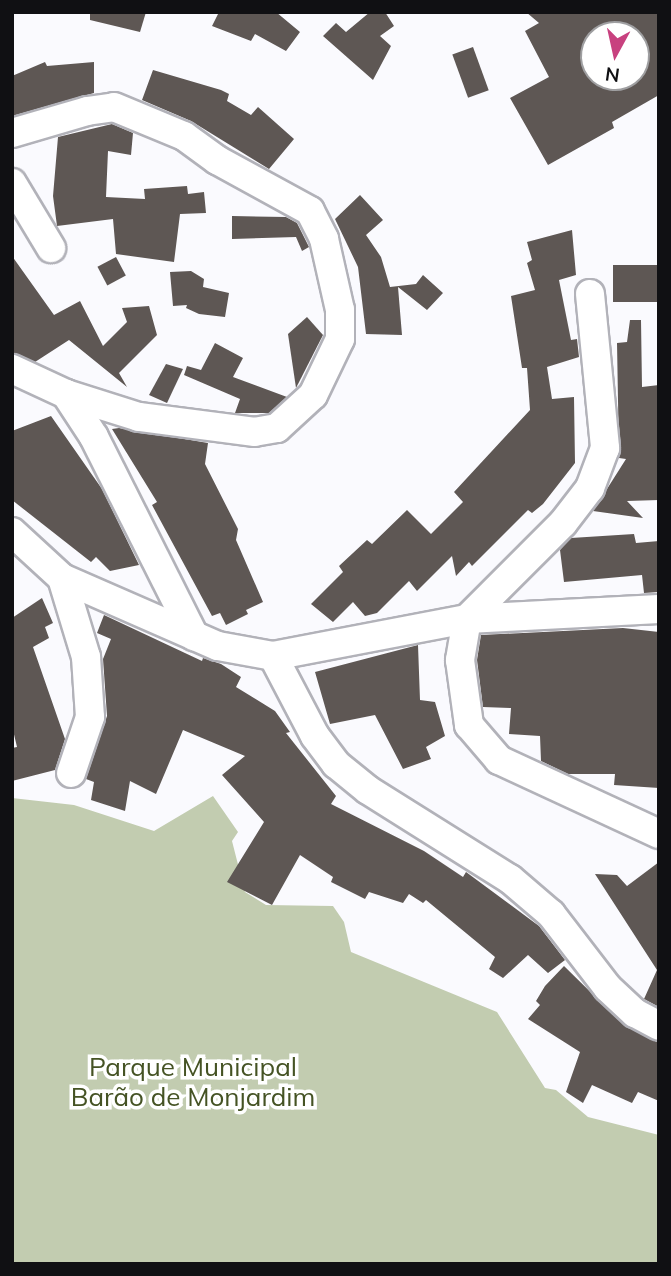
<!DOCTYPE html>
<meta charset="utf-8">
<style>
body{margin:0}
#map{position:relative;width:671px;height:1276px;overflow:hidden;background:#fafafe;font-family:Mulish,sans-serif}
div>[style]{position:absolute}
[style*='--x']{left:calc(var(--x)*1px);top:calc(var(--y)*1px);width:calc(var(--w)*1px);rotate:calc(var(--a)*1deg)}
.green>*{inset:0;background:#c2ccb0}
.building>*{inset:0;background:#5e5754;transform-origin:0 0}
.roads{filter:drop-shadow(2px 0 #b2b2b9) drop-shadow(-2px 0 #b2b2b9) drop-shadow(0 2px #b2b2b9) drop-shadow(0 -2px #b2b2b9)}
.street>*{height:28px;margin:-14px;padding:0 14px;transform-origin:14px;border-radius:14px;background:#fff}
span{translate:-50% -50%;white-space:nowrap;text-align:center;line-height:1.15;-webkit-text-stroke:7px #fff;paint-order:stroke}
.park-label{font-size:26px;color:#455324}
.frame{position:absolute;inset:0;border:14px solid #101013;pointer-events:none}
.north{position:absolute;left:580px;top:21px;width:70px;height:70px;box-sizing:border-box;background:#fff;border:2px solid #9f9fa1;border-radius:50%;rotate:188deg;font-size:19px;font-weight:700;line-height:28px;text-align:center;color:#101013}
.north::after{content:'';display:block;margin:auto;width:24px;height:32px;background:#c8417f;clip-path:polygon(50% 0,100% 100%,50% 72%,0 100%)}
</style>
<div id="map">
<div class="green">
<i style="clip-path:polygon(213px 796px,238px 832px,232px 841px,245px 892px,266px 905px,333px 906px,344px 922px,351px 952px,497px 1012px,545px 1088px,556px 1090px,588px 1117px,659px 1135px,659px 1264px,12px 1264px,12px 798px,74px 805px,154px 831px)"></i>
</div>
<div class="building">
<i style="clip-path:polygon(90px 12px,146px 12px,140px 32px,90px 20px)"></i>
<i style="clip-path:polygon(219px 12px,276px 12px,300px 32px,286px 51px,255px 34px,251px 41px,212px 26px)"></i>
<i style="clip-path:polygon(370px 12px,385px 12px,394px 26px,380px 36px,391px 46px,373px 80px,323px 36px,336px 23px,346px 32px)"></i>
<i style="clip-path:polygon(evenodd,526px 12px,659px 12px,659px 95px,612px 122px,614px 128px,548px 165px,510px 98px,549px 77px,525px 31px,539px 23px,526px 12px,594px 35px,636px 35px,636px 77px,594px 77px,594px 35px)"></i>
<i style="left:473px;top:47px;width:46px;height:22px;rotate:70deg"></i>
<i style="clip-path:polygon(45px 62px,47px 66px,94px 62px,94px 93px,12px 116px,12px 76px)"></i>
<i style="clip-path:polygon(153px 70px,221px 90px,229px 94px,227px 101px,251px 115px,258px 107px,294px 139px,269px 169px,191px 121px,142px 100px)"></i>
<i style="clip-path:polygon(112px 124px,133px 133px,131px 155px,108px 151px,106px 197px,145px 199px,144px 189px,187px 186px,188px 194px,204px 192px,206px 213px,180px 214px,174px 262px,116px 254px,113px 219px,57px 226px,53px 196px,58px 137px)"></i>
<i style="clip-path:polygon(360px 195px,383px 220px,366px 235px,381px 257px,390px 287px,416px 284px,423px 275px,443px 293px,427px 310px,398px 287px,402px 335px,366px 334px,358px 267px,335px 219px)"></i>
<i style="clip-path:polygon(232px 216px,286px 217px,297px 223px,309px 247px,302px 251px,296px 237px,232px 239px)"></i>
<i style="clip-path:polygon(572px 230px,576px 275px,559px 280px,571px 340px,577px 339px,579px 357px,547px 367px,552px 399px,574px 397px,575px 463px,543px 504px,532px 513px,528px 510px,472px 566px,469px 562px,456px 576px,452px 556px,417px 591px,409px 581px,377px 613px,365px 616px,353px 602px,333px 622px,311px 604px,343px 572px,339px 566px,367px 540px,372px 544px,407px 510px,431px 534px,463px 502px,454px 492px,530px 410px,527px 368px,522px 368px,511px 296px,535px 290px,527px 263px,532px 260px,527px 242px)"></i>
<i style="clip-path:polygon(12px 256px,54px 315px,80px 301px,103px 346px,127px 322px,122px 308px,149px 306px,157px 335px,119px 373px,127px 387px,69px 340px,35px 362px,12px 353px)"></i>
<i style="left:116px;top:257px;width:21px;height:21px;rotate:62deg"></i>
<i style="left:659px;top:265px;width:37px;height:46px;rotate:90deg"></i>
<i style="clip-path:polygon(191px 271px,204px 279px,203px 287px,229px 293px,225px 317px,199px 314px,186px 308px,187px 305px,173px 306px,170px 272px)"></i>
<i style="clip-path:polygon(307px 317px,323px 335px,296px 388px,288px 334px)"></i>
<i style="clip-path:polygon(630px 320px,641px 320px,642px 387px,659px 385px,659px 500px,627px 501px,643px 518px,593px 511px,626px 459px,619px 458px,617px 343px,627px 342px)"></i>
<i style="clip-path:polygon(215px 343px,243px 358px,233px 377px,287px 397px,269px 413px,235px 413px,240px 399px,184px 375px,187px 366px,201px 370px)"></i>
<i style="clip-path:polygon(166px 364px,183px 369px,167px 403px,149px 395px)"></i>
<i style="clip-path:polygon(51px 416px,102px 489px,139px 565px,110px 571px,96px 557px,91px 562px,12px 500px,12px 431px)"></i>
<i style="clip-path:polygon(119px 428px,208px 443px,205px 464px,238px 529px,236px 540px,263px 602px,246px 610px,248px 614px,226px 625px,220px 613px,212px 616px,152px 505px,157px 502px,112px 429px)"></i>
<i style="clip-path:polygon(634px 534px,636px 543px,659px 541px,659px 592px,644px 593px,642px 575px,564px 582px,560px 550px,571px 538px)"></i>
<i style="clip-path:polygon(42px 598px,53px 623px,45px 627px,49px 638px,33px 647px,65px 739px,55px 770px,12px 781px,12px 748px,17px 747px,12px 726px,12px 618px)"></i>
<i style="clip-path:polygon(104px 615px,202px 661px,203px 658px,221px 664px,241px 677px,236px 687px,275px 711px,290px 732px,286px 733px,336px 796px,331px 804px,424px 851px,463px 877px,466px 872px,539px 926px,565px 960px,548px 973px,528px 955px,503px 978px,489px 969px,495px 957px,426px 900px,423px 903px,409px 894px,403px 903px,369px 892px,365px 899px,331px 882px,333px 877px,300px 855px,272px 905px,227px 882px,264px 822px,222px 775px,245px 756px,183px 730px,156px 794px,130px 781px,125px 811px,91px 800px,94px 782px,86px 779px,107px 716px,103px 659px,111px 639px,97px 633px)"></i>
<i style="clip-path:polygon(623px 628px,659px 632px,659px 788px,614px 785px,615px 774px,568px 774px,541px 761px,540px 736px,509px 734px,511px 708px,483px 707px,477px 660px,481px 635px)"></i>
<i style="clip-path:polygon(418px 645px,420px 700px,435px 702px,445px 736px,426px 747px,431px 759px,403px 769px,375px 715px,330px 724px,315px 672px)"></i>
<i style="clip-path:polygon(659px 862px,659px 1007px,644px 999px,657px 970px,595px 874px,617px 875px,627px 886px)"></i>
<i style="clip-path:polygon(564px 966px,624px 1025px,659px 1043px,659px 1101px,638px 1092px,632px 1103px,592px 1085px,583px 1103px,566px 1092px,580px 1052px,528px 1019px,540px 1005px,536px 1001px,545px 986px)"></i>
</div>
<div class="roads">
<div class="street">
<i style="--x:12;--y:133;--w:78;--a:-16.3"></i>
<i style="--x:87;--y:111;--w:27;--a:-8"></i>
<i style="--x:114;--y:107;--w:76;--a:22.5"></i>
<i style="--x:184;--y:136;--w:41;--a:36"></i>
<i style="--x:217;--y:160;--w:106;--a:28.7"></i>
<i style="--x:310;--y:211;--w:31;--a:63"></i>
<i style="--x:324;--y:239;--w:73;--a:77.3"></i>
<i style="--x:340;--y:310;--w:29;--a:90"></i>
<i style="--x:340;--y:339;--w:62;--a:115.7"></i>
<i style="--x:313;--y:395;--w:49;--a:137.5"></i>
<i style="--x:277;--y:428;--w:22;--a:170"></i>
<i style="--x:255;--y:432;--w:117;--a:-172.6"></i>
<i style="--x:139;--y:417;--w:77;--a:-162.5"></i>
<i style="--x:66;--y:394;--w:60;--a:-155.2"></i>
<i style="--x:12;--y:183;--w:76;--a:59"></i>
<i style="--x:590;--y:294;--w:155;--a:84.4"></i>
<i style="--x:605;--y:448;--w:43;--a:110.6"></i>
<i style="--x:590;--y:488;--w:44;--a:127.6"></i>
<i style="--x:563;--y:523;--w:136;--a:135"></i>
<i style="--x:467;--y:619;--w:42;--a:99.7"></i>
<i style="--x:460;--y:660;--w:66;--a:82.1"></i>
<i style="--x:469;--y:725;--w:46;--a:49.4"></i>
<i style="--x:499;--y:760;--w:176;--a:24.8"></i>
<i style="--x:66;--y:394;--w:51;--a:56.9"></i>
<i style="--x:94;--y:437;--w:223;--a:63.3"></i>
<i style="--x:12;--y:532;--w:68;--a:42.6"></i>
<i style="--x:62;--y:578;--w:170;--a:23.6"></i>
<i style="--x:218;--y:646;--w:56;--a:10.3"></i>
<i style="--x:273;--y:656;--w:197;--a:-10.8"></i>
<i style="--x:467;--y:619;--w:192;--a:-3"></i>
<i style="--x:62;--y:578;--w:83;--a:73.1"></i>
<i style="--x:86;--y:657;--w:60;--a:86.2"></i>
<i style="--x:90;--y:717;--w:59;--a:108.7"></i>
<i style="--x:273;--y:656;--w:90;--a:62.3"></i>
<i style="--x:315;--y:736;--w:35;--a:53"></i>
<i style="--x:336;--y:764;--w:41;--a:39.1"></i>
<i style="--x:368;--y:790;--w:168;--a:32.1"></i>
<i style="--x:510;--y:879;--w:54;--a:40.5"></i>
<i style="--x:551;--y:914;--w:93;--a:52.4"></i>
<i style="--x:608;--y:988;--w:37;--a:43"></i>
<i style="--x:635;--y:1013;--w:27;--a:28"></i>
</div>
</div>
<div class="park-label">
<span style="left:193px;top:1082px">Parque Municipal<br>Barão de Monjardim</span>
</div>
<div class="frame"></div>
<div class="north">N</div>
</div>
